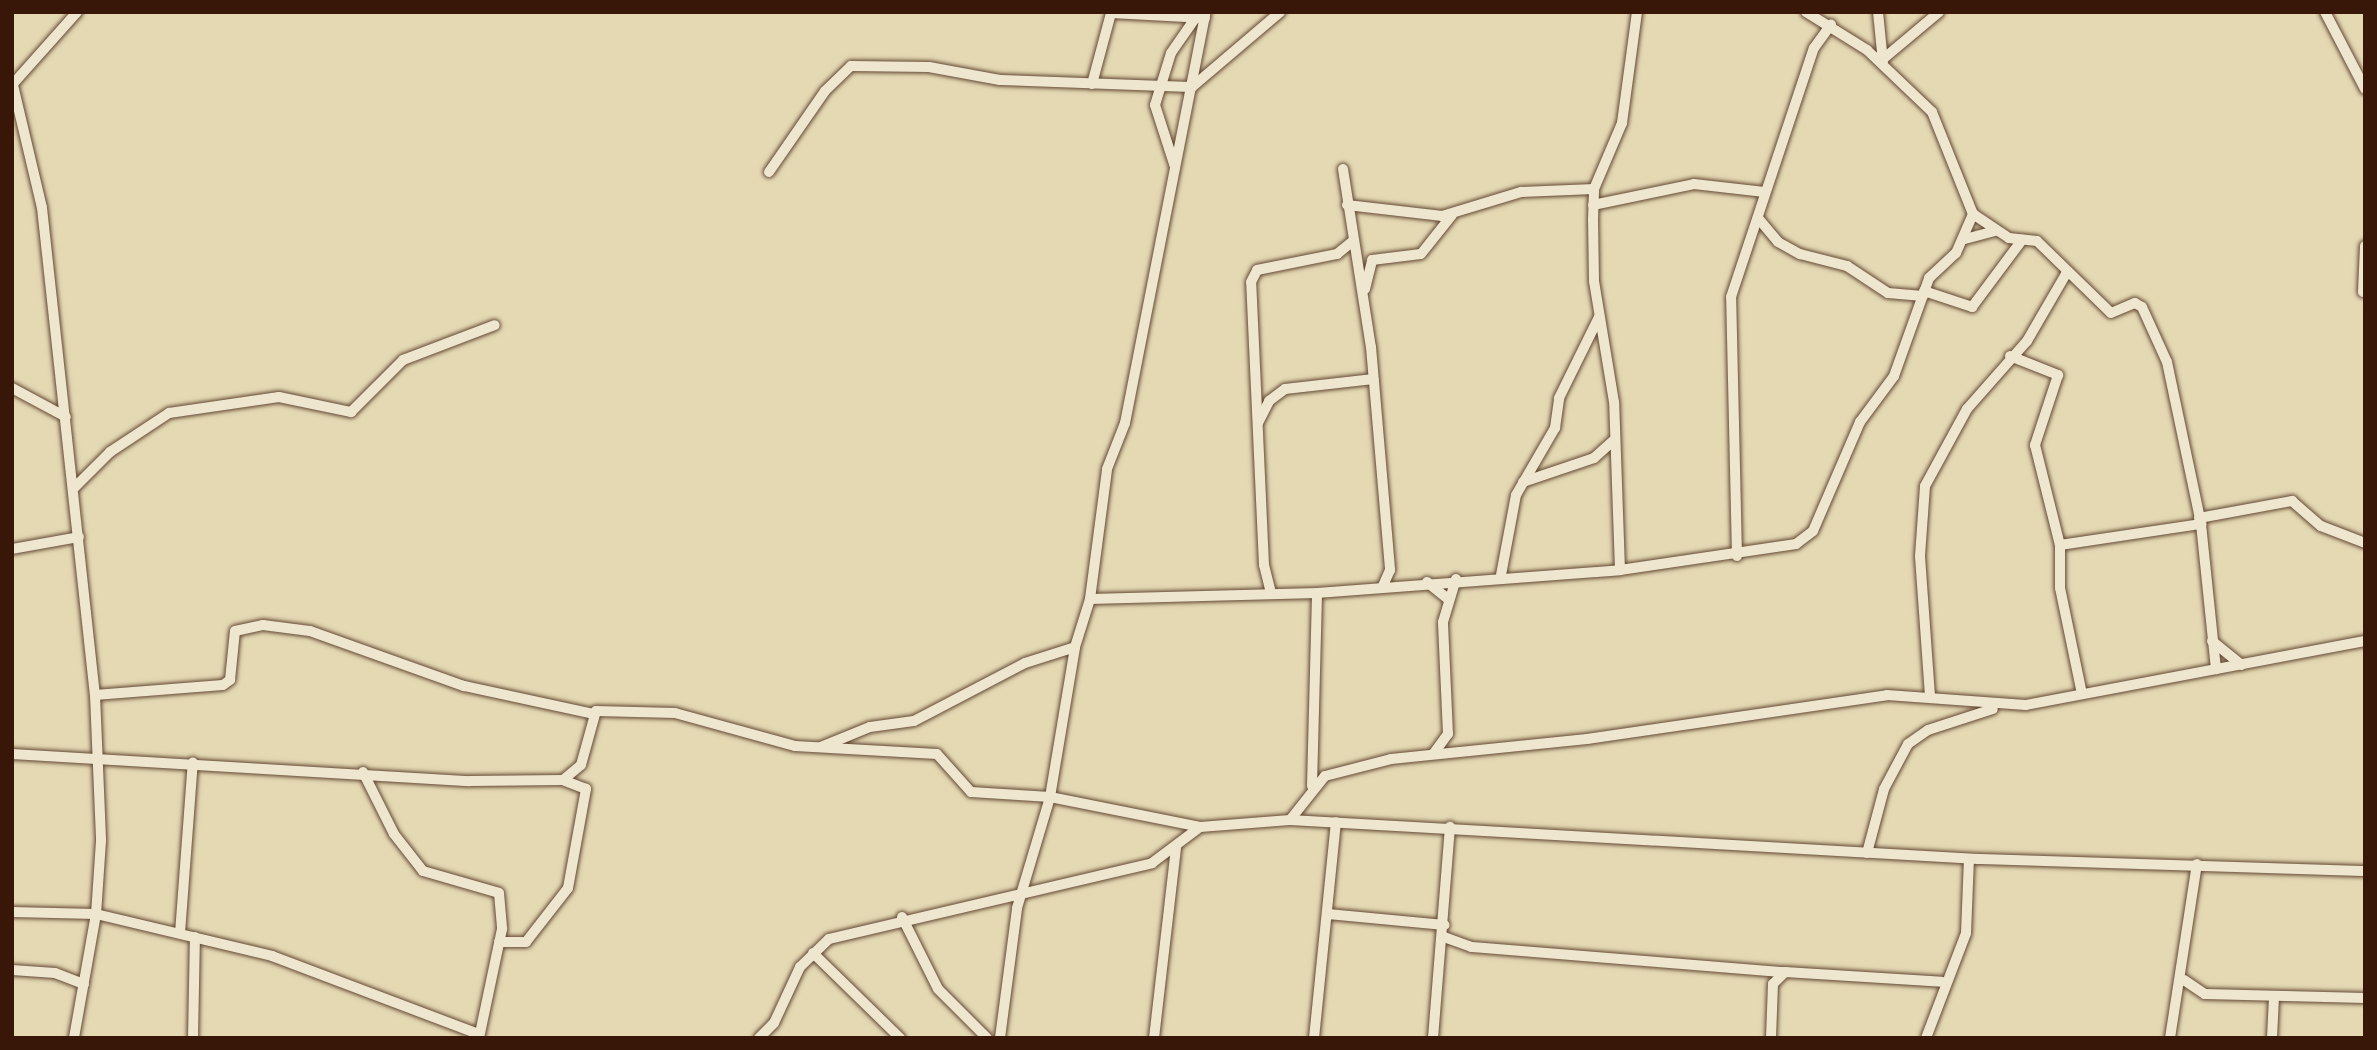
<!DOCTYPE html>
<style>
body{margin:0}
#map{position:relative;width:2377px;height:1050px;overflow:hidden;background:#e5d9b4;font-family:"IM FELL English",serif}
div>[style]{position:absolute}
[style*='--x']{left:calc(var(--x)*1px);top:calc(var(--y)*1px);width:calc(var(--w)*1px);rotate:calc(var(--a)*1deg)}
.roads{filter:drop-shadow(0 0 2px #634834) drop-shadow(0 0 2px #634834)}
.street>*{height:10px;margin:-5px;padding:0 5px;transform-origin:5px;border-radius:5px;background:#eee6ce}
span{translate:-50% -50%;white-space:nowrap;text-align:center;line-height:1.15;-webkit-text-stroke:7px #eee6ce;paint-order:stroke}
.frame{position:absolute;inset:0;border:14px solid #381709;pointer-events:none}
</style>
<div id="map">
<div class="roads">
<div class="street">
<i style="--x:1806;--y:12;--w:72;--a:31.9"></i>
<i style="--x:1867;--y:50;--w:90;--a:43.6"></i>
<i style="--x:1932;--y:112;--w:110;--a:68.1"></i>
<i style="--x:1973;--y:214;--w:43;--a:33.7"></i>
<i style="--x:2009;--y:238;--w:28;--a:6"></i>
<i style="--x:2037;--y:241;--w:103;--a:44.2"></i>
<i style="--x:2111;--y:313;--w:26;--a:-23"></i>
<i style="--x:2135;--y:303;--w:8;--a:30"></i>
<i style="--x:2142;--y:307;--w:60;--a:65.6"></i>
<i style="--x:2167;--y:362;--w:166;--a:78.1"></i>
<i style="--x:2201;--y:524;--w:146;--a:84.1"></i>
<i style="--x:1878;--y:12;--w:50;--a:84.3"></i>
<i style="--x:2325;--y:12;--w:87;--a:62.5"></i>
<i style="--x:1883;--y:59;--w:73;--a:-40"></i>
<i style="--x:12;--y:81;--w:130;--a:76.7"></i>
<i style="--x:42;--y:208;--w:490;--a:83.8"></i>
<i style="--x:95;--y:695;--w:146;--a:87.6"></i>
<i style="--x:101;--y:841;--w:73;--a:93.9"></i>
<i style="--x:96;--y:914;--w:126;--a:100.1"></i>
<i style="--x:1092;--y:84;--w:73;--a:-75"></i>
<i style="--x:1111;--y:13;--w:94;--a:3"></i>
<i style="--x:12;--y:85;--w:98;--a:-48.3"></i>
<i style="--x:1175;--y:167;--w:65;--a:-107.9"></i>
<i style="--x:1155;--y:105;--w:54;--a:-72.9"></i>
<i style="--x:1171;--y:53;--w:44;--a:-55.2"></i>
<i style="--x:1343;--y:169;--w:180;--a:81.1"></i>
<i style="--x:1371;--y:347;--w:224;--a:85.1"></i>
<i style="--x:1390;--y:570;--w:17;--a:114"></i>
<i style="--x:769;--y:172;--w:98;--a:-55.3"></i>
<i style="--x:825;--y:91;--w:36;--a:-44"></i>
<i style="--x:851;--y:66;--w:78;--a:0.7"></i>
<i style="--x:929;--y:67;--w:72;--a:10.4"></i>
<i style="--x:1000;--y:80;--w:192;--a:2.1"></i>
<i style="--x:1192;--y:87;--w:116;--a:-40.4"></i>
<i style="--x:1347;--y:205;--w:96;--a:6.6"></i>
<i style="--x:1442;--y:216;--w:83;--a:-16.9"></i>
<i style="--x:1521;--y:192;--w:73;--a:-2.4"></i>
<i style="--x:1593;--y:205;--w:103;--a:-11.7"></i>
<i style="--x:1694;--y:184;--w:71;--a:6.4"></i>
<i style="--x:1758;--y:218;--w:31;--a:50"></i>
<i style="--x:1778;--y:242;--w:25;--a:29"></i>
<i style="--x:1800;--y:254;--w:49;--a:14.3"></i>
<i style="--x:1847;--y:266;--w:49;--a:33.4"></i>
<i style="--x:1888;--y:293;--w:35;--a:5"></i>
<i style="--x:1965;--y:239;--w:31;--a:-15"></i>
<i style="--x:1365;--y:289;--w:30;--a:-76"></i>
<i style="--x:1372;--y:260;--w:49;--a:-7"></i>
<i style="--x:1421;--y:254;--w:50;--a:-51.5"></i>
<i style="--x:1924;--y:291;--w:51;--a:18.4"></i>
<i style="--x:1972;--y:307;--w:84;--a:-53.3"></i>
<i style="--x:2363;--y:292;--w:46;--a:-87.5"></i>
<i style="--x:2010;--y:356;--w:52;--a:21.6"></i>
<i style="--x:2058;--y:375;--w:74;--a:108.2"></i>
<i style="--x:2035;--y:445;--w:103;--a:76"></i>
<i style="--x:12;--y:388;--w:61;--a:28.2"></i>
<i style="--x:1258;--y:423;--w:25;--a:-63"></i>
<i style="--x:1269;--y:401;--w:20;--a:-37"></i>
<i style="--x:1285;--y:389;--w:89;--a:-6.5"></i>
<i style="--x:1523;--y:482;--w:75;--a:-18.7"></i>
<i style="--x:1594;--y:458;--w:27;--a:-42"></i>
<i style="--x:74;--y:488;--w:51;--a:-45"></i>
<i style="--x:110;--y:452;--w:71;--a:-33.5"></i>
<i style="--x:169;--y:413;--w:111;--a:-8.3"></i>
<i style="--x:279;--y:397;--w:74;--a:11.8"></i>
<i style="--x:351;--y:412;--w:74;--a:-45"></i>
<i style="--x:403;--y:360;--w:98;--a:-20.8"></i>
<i style="--x:2199;--y:518;--w:95;--a:-10.4"></i>
<i style="--x:2292;--y:501;--w:38;--a:41"></i>
<i style="--x:2321;--y:526;--w:47;--a:21.1"></i>
<i style="--x:12;--y:549;--w:68;--a:-10.2"></i>
<i style="--x:1737;--y:556;--w:259;--a:-91.3"></i>
<i style="--x:1731;--y:297;--w:262;--a:-71.6"></i>
<i style="--x:1814;--y:48;--w:29;--a:-54"></i>
<i style="--x:1620;--y:570;--w:168;--a:-92"></i>
<i style="--x:1614;--y:402;--w:123;--a:-99.4"></i>
<i style="--x:1594;--y:281;--w:61;--a:-90.9"></i>
<i style="--x:1593;--y:220;--w:31;--a:-88"></i>
<i style="--x:1594;--y:189;--w:72;--a:-67"></i>
<i style="--x:1622;--y:123;--w:112;--a:-82.3"></i>
<i style="--x:1501;--y:575;--w:81;--a:-79.4"></i>
<i style="--x:1516;--y:495;--w:78;--a:-59.8"></i>
<i style="--x:1555;--y:428;--w:30;--a:-82"></i>
<i style="--x:1559;--y:398;--w:90;--a:-63.7"></i>
<i style="--x:1427;--y:582;--w:28;--a:39"></i>
<i style="--x:1271;--y:593;--w:29;--a:-104"></i>
<i style="--x:1264;--y:565;--w:283;--a:-92.6"></i>
<i style="--x:1251;--y:282;--w:13;--a:-63"></i>
<i style="--x:1257;--y:270;--w:82;--a:-11.3"></i>
<i style="--x:1337;--y:254;--w:22;--a:-39"></i>
<i style="--x:1090;--y:599;--w:227;--a:-1.5"></i>
<i style="--x:1317;--y:593;--w:304;--a:-4.3"></i>
<i style="--x:1620;--y:570;--w:178;--a:-8.4"></i>
<i style="--x:1796;--y:544;--w:21;--a:-37"></i>
<i style="--x:1813;--y:531;--w:119;--a:-66.7"></i>
<i style="--x:1860;--y:422;--w:57;--a:-53.5"></i>
<i style="--x:1894;--y:376;--w:104;--a:-70.3"></i>
<i style="--x:1929;--y:278;--w:37;--a:-43"></i>
<i style="--x:1956;--y:253;--w:43;--a:-66.4"></i>
<i style="--x:2212;--y:641;--w:38;--a:39"></i>
<i style="--x:2082;--y:694;--w:108;--a:-101.7"></i>
<i style="--x:2060;--y:588;--w:43;--a:-90"></i>
<i style="--x:2060;--y:545;--w:143;--a:-8.5"></i>
<i style="--x:95;--y:695;--w:128;--a:-4.5"></i>
<i style="--x:223;--y:685;--w:9;--a:-36"></i>
<i style="--x:230;--y:680;--w:49;--a:-84.2"></i>
<i style="--x:235;--y:631;--w:29;--a:-12"></i>
<i style="--x:263;--y:625;--w:47;--a:7.3"></i>
<i style="--x:310;--y:631;--w:164;--a:19.7"></i>
<i style="--x:464;--y:686;--w:132;--a:12.2"></i>
<i style="--x:1930;--y:696;--w:140;--a:-94.1"></i>
<i style="--x:1920;--y:556;--w:70;--a:-85.9"></i>
<i style="--x:1925;--y:486;--w:88;--a:-61.4"></i>
<i style="--x:1967;--y:409;--w:91;--a:-48.6"></i>
<i style="--x:2027;--y:341;--w:78;--a:-59.8"></i>
<i style="--x:821;--y:747;--w:53;--a:-22.2"></i>
<i style="--x:870;--y:727;--w:44;--a:-7.8"></i>
<i style="--x:914;--y:721;--w:125;--a:-27.6"></i>
<i style="--x:1025;--y:663;--w:52;--a:-17.7"></i>
<i style="--x:1434;--y:753;--w:24;--a:-54"></i>
<i style="--x:1448;--y:734;--w:112;--a:-92.6"></i>
<i style="--x:1443;--y:622;--w:45;--a:-73.2"></i>
<i style="--x:12;--y:754;--w:458;--a:3.4"></i>
<i style="--x:469;--y:781;--w:94;--a:-0.6"></i>
<i style="--x:563;--y:780;--w:23;--a:-40"></i>
<i style="--x:581;--y:765;--w:56;--a:-74.5"></i>
<i style="--x:596;--y:711;--w:79;--a:1.5"></i>
<i style="--x:675;--y:713;--w:124;--a:15.4"></i>
<i style="--x:795;--y:746;--w:142;--a:3.2"></i>
<i style="--x:937;--y:754;--w:51;--a:48.2"></i>
<i style="--x:971;--y:792;--w:79;--a:3.6"></i>
<i style="--x:1050;--y:797;--w:153;--a:11.3"></i>
<i style="--x:363;--y:772;--w:69;--a:63.4"></i>
<i style="--x:394;--y:834;--w:47;--a:51.9"></i>
<i style="--x:423;--y:871;--w:79;--a:16.1"></i>
<i style="--x:499;--y:893;--w:36;--a:85"></i>
<i style="--x:502;--y:929;--w:111;--a:101.9"></i>
<i style="--x:1312;--y:786;--w:193;--a:-88.5"></i>
<i style="--x:1290;--y:820;--w:56;--a:-51.5"></i>
<i style="--x:1325;--y:776;--w:68;--a:-14.4"></i>
<i style="--x:1391;--y:759;--w:197;--a:-5.8"></i>
<i style="--x:1587;--y:739;--w:303;--a:-8.3"></i>
<i style="--x:1887;--y:695;--w:139;--a:4.1"></i>
<i style="--x:2026;--y:705;--w:345;--a:-10.7"></i>
<i style="--x:1867;--y:853;--w:66;--a:-75.1"></i>
<i style="--x:1884;--y:789;--w:51;--a:-61.9"></i>
<i style="--x:1908;--y:744;--w:24;--a:-35"></i>
<i style="--x:1928;--y:730;--w:68;--a:-17.9"></i>
<i style="--x:12;--y:912;--w:84;--a:1.4"></i>
<i style="--x:96;--y:914;--w:181;--a:13.4"></i>
<i style="--x:272;--y:956;--w:220;--a:20.7"></i>
<i style="--x:1328;--y:914;--w:117;--a:5.4"></i>
<i style="--x:902;--y:917;--w:80;--a:63.4"></i>
<i style="--x:938;--y:989;--w:69;--a:45"></i>
<i style="--x:180;--y:933;--w:171;--a:-85.7"></i>
<i style="--x:1444;--y:937;--w:29;--a:20"></i>
<i style="--x:1471;--y:947;--w:315;--a:4.6"></i>
<i style="--x:499;--y:942;--w:27;--a:0"></i>
<i style="--x:526;--y:942;--w:68;--a:-52.1"></i>
<i style="--x:568;--y:888;--w:101;--a:-79.7"></i>
<i style="--x:586;--y:789;--w:25;--a:-159"></i>
<i style="--x:813;--y:953;--w:122;--a:44.3"></i>
<i style="--x:12;--y:970;--w:43;--a:4"></i>
<i style="--x:55;--y:973;--w:31;--a:21"></i>
<i style="--x:2184;--y:980;--w:25;--a:34"></i>
<i style="--x:2205;--y:994;--w:160;--a:1.4"></i>
<i style="--x:193;--y:1038;--w:101;--a:-88.9"></i>
<i style="--x:759;--y:1038;--w:21;--a:-45"></i>
<i style="--x:774;--y:1023;--w:62;--a:-65.1"></i>
<i style="--x:800;--y:967;--w:40;--a:-44"></i>
<i style="--x:829;--y:939;--w:332;--a:-13.2"></i>
<i style="--x:1152;--y:863;--w:60;--a:-36.9"></i>
<i style="--x:1200;--y:827;--w:90;--a:-4.4"></i>
<i style="--x:1290;--y:820;--w:689;--a:3.24"></i>
<i style="--x:1978;--y:859;--w:387;--a:1.8"></i>
<i style="--x:1000;--y:1038;--w:131;--a:-82.5"></i>
<i style="--x:1017;--y:908;--w:116;--a:-73.4"></i>
<i style="--x:1050;--y:797;--w:152;--a:-80.5"></i>
<i style="--x:1075;--y:647;--w:50;--a:-72.6"></i>
<i style="--x:1090;--y:599;--w:131;--a:-82.5"></i>
<i style="--x:1107;--y:469;--w:49;--a:-68.6"></i>
<i style="--x:1125;--y:423;--w:419;--a:-78.9"></i>
<i style="--x:1154;--y:1038;--w:192;--a:-83.4"></i>
<i style="--x:1314;--y:1038;--w:217;--a:-84.2"></i>
<i style="--x:1433;--y:1038;--w:212;--a:-85.4"></i>
<i style="--x:1771;--y:1038;--w:54;--a:-87.9"></i>
<i style="--x:1773;--y:984;--w:17;--a:-45"></i>
<i style="--x:1785;--y:972;--w:157;--a:3.6"></i>
<i style="--x:1926;--y:1038;--w:112;--a:-69.1"></i>
<i style="--x:1966;--y:933;--w:74;--a:-87.7"></i>
<i style="--x:2170;--y:1038;--w:176;--a:-81.2"></i>
<i style="--x:2272;--y:1038;--w:41;--a:-87.2"></i>
</div>
</div>
<div class="frame"></div>
</div>
